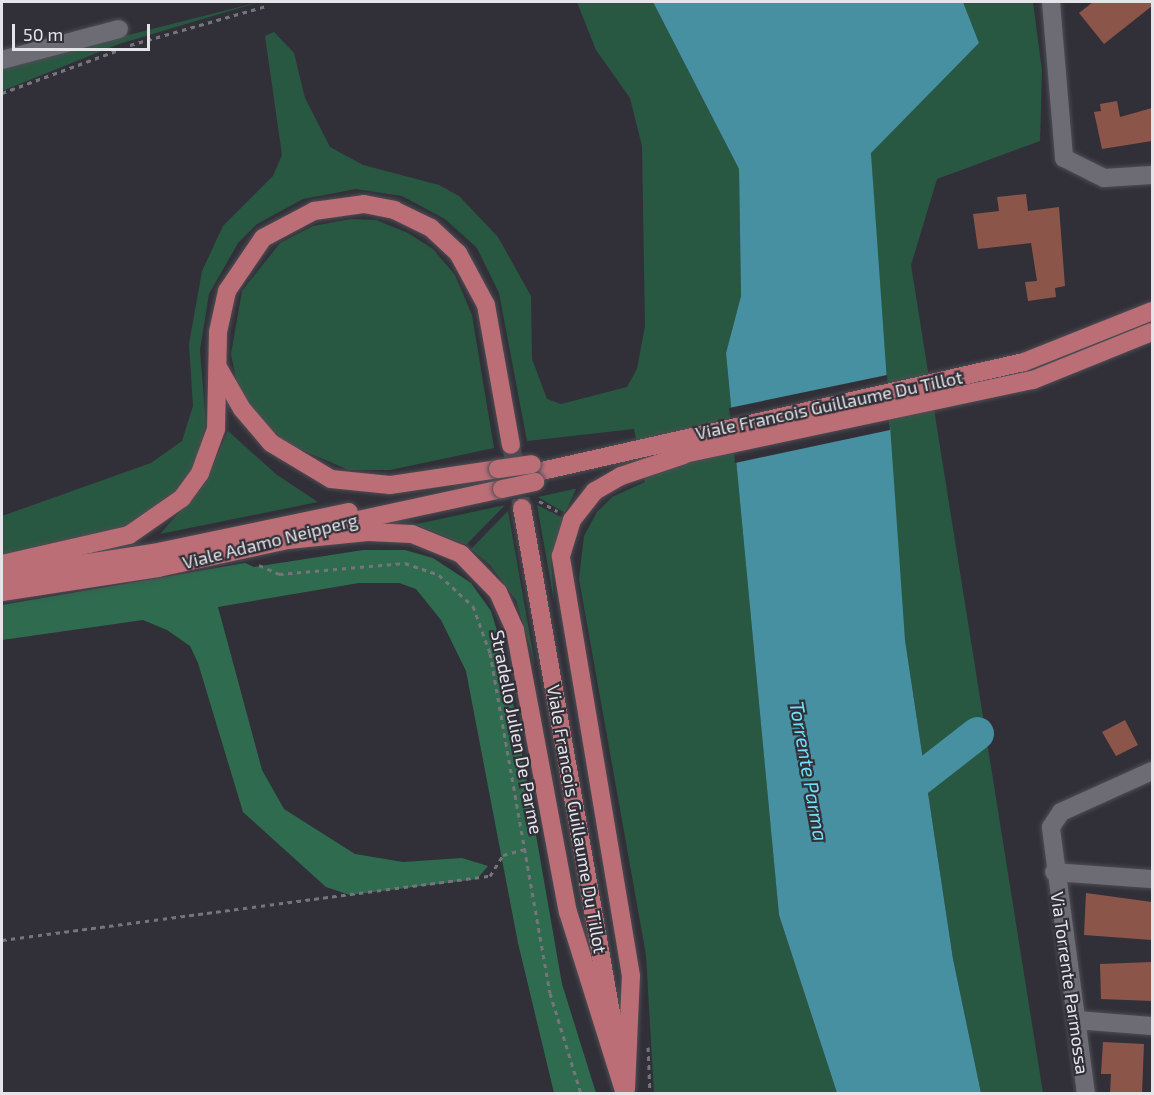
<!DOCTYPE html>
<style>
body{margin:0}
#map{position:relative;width:1154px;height:1095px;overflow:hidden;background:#313038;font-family:"Exo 2",sans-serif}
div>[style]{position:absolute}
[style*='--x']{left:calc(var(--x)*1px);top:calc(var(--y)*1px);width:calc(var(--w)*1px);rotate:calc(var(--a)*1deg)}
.green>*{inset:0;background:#295842}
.forest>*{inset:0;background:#2f6b4f}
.water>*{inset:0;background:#4690a1}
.pier>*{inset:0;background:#313038}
.river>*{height:33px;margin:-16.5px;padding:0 16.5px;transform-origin:16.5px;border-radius:16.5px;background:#4690a1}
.building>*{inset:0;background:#8c554a}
.major-tunnel>*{height:18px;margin-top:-9px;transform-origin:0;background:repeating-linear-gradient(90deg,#4c4b53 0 18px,transparent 0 27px)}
.path>*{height:3px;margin-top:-1.5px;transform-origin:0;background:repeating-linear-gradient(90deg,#75757b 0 4.5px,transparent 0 9px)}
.roads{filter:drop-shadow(0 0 2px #4e4d54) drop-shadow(0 0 2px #4e4d54)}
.minor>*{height:18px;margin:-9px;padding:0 9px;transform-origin:9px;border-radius:9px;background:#6d6c75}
.major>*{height:18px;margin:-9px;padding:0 9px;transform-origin:9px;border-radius:9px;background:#bc6e77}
.bridges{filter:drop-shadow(0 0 2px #4e4d54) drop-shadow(0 0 2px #4e4d54)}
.major-bridge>*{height:18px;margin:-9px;padding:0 9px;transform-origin:9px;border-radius:9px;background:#bc6e77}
span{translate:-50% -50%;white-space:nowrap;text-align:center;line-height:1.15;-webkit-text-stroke:4.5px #313038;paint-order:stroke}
.street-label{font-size:18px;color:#e4e4e9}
.water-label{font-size:20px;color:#72e0fa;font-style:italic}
.frame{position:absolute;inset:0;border:3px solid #e4e4e9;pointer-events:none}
.scale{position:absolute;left:12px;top:24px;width:138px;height:27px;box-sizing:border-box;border:3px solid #e4e4e9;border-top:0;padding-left:8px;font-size:18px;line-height:21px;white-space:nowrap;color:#e4e4e9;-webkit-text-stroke:4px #313038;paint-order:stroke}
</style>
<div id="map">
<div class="green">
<i style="clip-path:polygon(259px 2px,119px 44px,2px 91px,2px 67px)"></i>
<i style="clip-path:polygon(577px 2px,653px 2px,739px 169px,741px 296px,726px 353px,779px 915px,837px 1093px,654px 1093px,646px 955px,579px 579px,584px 536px,597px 512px,612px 497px,645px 482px,634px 429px,527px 441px,499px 293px,477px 248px,445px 219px,402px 196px,356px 189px,303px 199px,257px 224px,238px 243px,209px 294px,200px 350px,206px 425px,194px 468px,172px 496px,128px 526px,2px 558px,2px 516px,151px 463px,182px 441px,193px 406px,189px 344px,202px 271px,223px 226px,273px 176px,282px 155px,265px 36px,274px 32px,294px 53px,305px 98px,330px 147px,363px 165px,439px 185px,459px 196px,498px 237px,531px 296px,532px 359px,547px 399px,561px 404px,627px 387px,637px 369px,645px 326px,642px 146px,630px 98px,596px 50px)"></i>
<i style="clip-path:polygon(963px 2px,1033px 2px,1042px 71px,1040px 141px,937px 179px,911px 265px,1043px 1093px,981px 1093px,953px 959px,905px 640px,892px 509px,871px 152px,979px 43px)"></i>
<i style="clip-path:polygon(351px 219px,376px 220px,408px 233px,433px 249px,455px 275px,472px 315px,494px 448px,390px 470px,349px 470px,302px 450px,298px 455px,252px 410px,237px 383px,231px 354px,242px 291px,280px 243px,313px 226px)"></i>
<i style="clip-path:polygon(228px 431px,277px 475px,318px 502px,160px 534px,205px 483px)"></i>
<i style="clip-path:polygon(576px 489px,565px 513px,538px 497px,574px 489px)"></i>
<i style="clip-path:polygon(505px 505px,466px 545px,416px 525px,417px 524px)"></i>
<i style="clip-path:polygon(537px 505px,563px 518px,551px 560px,554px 601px)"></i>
<i style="clip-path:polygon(508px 511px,535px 665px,516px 600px,490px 565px,471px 549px)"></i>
</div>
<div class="forest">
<i style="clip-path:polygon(363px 550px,405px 550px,433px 558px,471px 583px,491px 611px,505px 657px,562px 984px,596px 1093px,554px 1093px,518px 943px,466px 671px,441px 620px,416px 589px,399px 583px,359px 583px,218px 607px,262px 770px,284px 809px,355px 854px,403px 862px,462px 858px,488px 866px,477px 879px,350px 895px,326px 887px,243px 812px,198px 663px,190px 646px,167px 630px,143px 620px,2px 640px,2px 605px,245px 563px,254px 567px)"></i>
</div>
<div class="water">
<i style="clip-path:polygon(653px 2px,963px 2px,979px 43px,871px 153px,905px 640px,953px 959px,981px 1093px,837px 1093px,779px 915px,726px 353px,741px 296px,739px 169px)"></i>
</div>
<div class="pier">
<i style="clip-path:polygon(887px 375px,890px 430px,735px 463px,729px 408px)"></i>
</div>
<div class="river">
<i style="--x:891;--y:800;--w:109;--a:-37.9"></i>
</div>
<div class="building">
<i style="clip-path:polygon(1093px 2px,1152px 2px,1152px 6px,1104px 44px,1079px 13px)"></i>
<i style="clip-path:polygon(1117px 101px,1120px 117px,1152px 108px,1152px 141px,1102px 149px,1094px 112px,1101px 111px,1100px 104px)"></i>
<i style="clip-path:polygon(1026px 194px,1028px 211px,1059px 207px,1065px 286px,1055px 288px,1056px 297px,1028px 301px,1025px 282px,1037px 281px,1031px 243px,978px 249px,973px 214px,999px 211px,997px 197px)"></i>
<i style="clip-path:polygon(1125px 720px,1138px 745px,1116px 756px,1102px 732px)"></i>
<i style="clip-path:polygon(1086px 893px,1152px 902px,1152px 940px,1084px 935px)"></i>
<i style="clip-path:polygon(1152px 962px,1152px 1001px,1101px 999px,1100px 964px)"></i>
<i style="clip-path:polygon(1103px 1042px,1144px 1044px,1142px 1094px,1110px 1094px,1111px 1074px,1101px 1074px)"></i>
</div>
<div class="major-tunnel">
<i style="--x:511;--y:445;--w:64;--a:80.1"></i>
</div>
<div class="path">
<i style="--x:130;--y:45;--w:141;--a:-16"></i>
<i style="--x:2;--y:93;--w:124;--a:-20.3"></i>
<i style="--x:539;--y:501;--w:21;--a:29"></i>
<i style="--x:259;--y:565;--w:22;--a:24"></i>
<i style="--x:279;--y:574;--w:126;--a:-5"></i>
<i style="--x:405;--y:563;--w:36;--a:19"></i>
<i style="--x:439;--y:575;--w:46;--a:42.4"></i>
<i style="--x:473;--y:606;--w:50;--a:70.1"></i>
<i style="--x:490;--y:653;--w:345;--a:80"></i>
<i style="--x:550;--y:993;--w:106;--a:72.9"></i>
<i style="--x:2;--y:940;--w:492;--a:-7.5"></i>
<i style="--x:490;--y:876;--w:25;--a:-58"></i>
<i style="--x:503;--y:855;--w:24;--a:-15"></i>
<i style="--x:648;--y:1047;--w:47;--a:87.6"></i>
</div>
<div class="roads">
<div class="minor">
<i style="--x:1051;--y:2;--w:157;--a:85.2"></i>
<i style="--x:1064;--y:158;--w:45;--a:26.6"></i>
<i style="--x:1104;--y:178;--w:48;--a:-3.6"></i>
<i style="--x:2;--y:60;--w:121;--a:-14.8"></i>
<i style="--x:1054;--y:872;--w:98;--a:4.1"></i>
<i style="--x:1076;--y:1020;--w:76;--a:4.5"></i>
<i style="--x:1086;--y:1094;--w:269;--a:-97.5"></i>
<i style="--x:1051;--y:827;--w:18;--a:-56"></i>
<i style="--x:1061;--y:812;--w:100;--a:-24.3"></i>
</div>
<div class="major">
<i style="--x:219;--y:369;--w:46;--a:60.1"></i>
<i style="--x:242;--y:409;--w:45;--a:49.5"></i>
<i style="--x:271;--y:443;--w:70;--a:31"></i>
<i style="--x:331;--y:479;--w:59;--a:5.8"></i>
<i style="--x:390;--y:485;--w:109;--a:-8.4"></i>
<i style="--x:674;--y:456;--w:367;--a:-12"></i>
<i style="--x:1033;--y:380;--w:128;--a:-22"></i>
<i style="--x:533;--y:473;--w:503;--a:-12.74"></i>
<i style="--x:1024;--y:362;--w:138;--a:-21.7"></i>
<i style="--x:522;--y:508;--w:541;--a:80"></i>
<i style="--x:335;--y:525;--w:171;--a:-12.2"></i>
<i style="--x:288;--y:540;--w:80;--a:-5.7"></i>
<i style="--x:368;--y:532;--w:44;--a:2.6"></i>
<i style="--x:412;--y:534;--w:53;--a:22.2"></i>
<i style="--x:461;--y:554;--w:53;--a:45.8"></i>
<i style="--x:498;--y:592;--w:42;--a:65.9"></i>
<i style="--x:515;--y:630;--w:287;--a:79.4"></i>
<i style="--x:568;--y:912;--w:191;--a:72.6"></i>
<i style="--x:2;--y:564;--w:130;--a:-12.9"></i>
<i style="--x:129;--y:535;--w:65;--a:-34.9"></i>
<i style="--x:182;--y:498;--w:31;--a:-54"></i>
<i style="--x:200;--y:473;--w:47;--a:-70"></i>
<i style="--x:216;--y:429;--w:97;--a:-88.8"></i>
<i style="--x:218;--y:332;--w:42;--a:-77.6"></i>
<i style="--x:227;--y:291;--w:64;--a:-55.8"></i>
<i style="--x:263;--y:238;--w:58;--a:-27.9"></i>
<i style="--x:314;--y:211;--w:50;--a:-8"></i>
<i style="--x:364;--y:204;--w:31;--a:11"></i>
<i style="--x:394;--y:210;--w:41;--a:25.9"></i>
<i style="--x:431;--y:228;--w:37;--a:43"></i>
<i style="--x:458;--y:253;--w:59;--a:61.7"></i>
<i style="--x:486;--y:305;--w:142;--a:79.9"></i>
<i style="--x:2;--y:576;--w:153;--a:-8.7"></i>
<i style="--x:153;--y:553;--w:200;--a:-11.8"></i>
<i style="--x:2;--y:592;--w:158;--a:-8.7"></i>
<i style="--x:158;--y:568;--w:146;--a:-12.2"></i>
<i style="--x:626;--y:1089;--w:113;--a:-87.5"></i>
<i style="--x:631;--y:976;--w:426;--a:-99.5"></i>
<i style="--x:561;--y:556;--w:38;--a:-73"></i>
<i style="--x:572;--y:520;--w:37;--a:-52"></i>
<i style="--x:595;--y:491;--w:30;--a:-30"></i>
<i style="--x:621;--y:476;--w:66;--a:-18.4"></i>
</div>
</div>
<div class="bridges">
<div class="major-bridge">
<i style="--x:498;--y:469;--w:34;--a:-8"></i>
<i style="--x:502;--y:489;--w:34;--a:-12"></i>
</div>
</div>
<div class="street-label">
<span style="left:829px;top:405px;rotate:-12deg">Viale Francois Guillaume Du Tillot</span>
<span style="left:270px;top:541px;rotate:-14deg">Viale Adamo Neipperg</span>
<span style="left:517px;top:732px;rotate:79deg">Stradello Julien De Parme</span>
<span style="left:577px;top:819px;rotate:80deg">Viale Francois Guillaume Du Tillot</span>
<span style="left:1070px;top:983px;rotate:82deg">Via Torrente Parmossa</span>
</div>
<div class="water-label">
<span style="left:809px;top:771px;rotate:80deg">Torrente Parma</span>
</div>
<div class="frame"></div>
<div class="scale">50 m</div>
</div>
